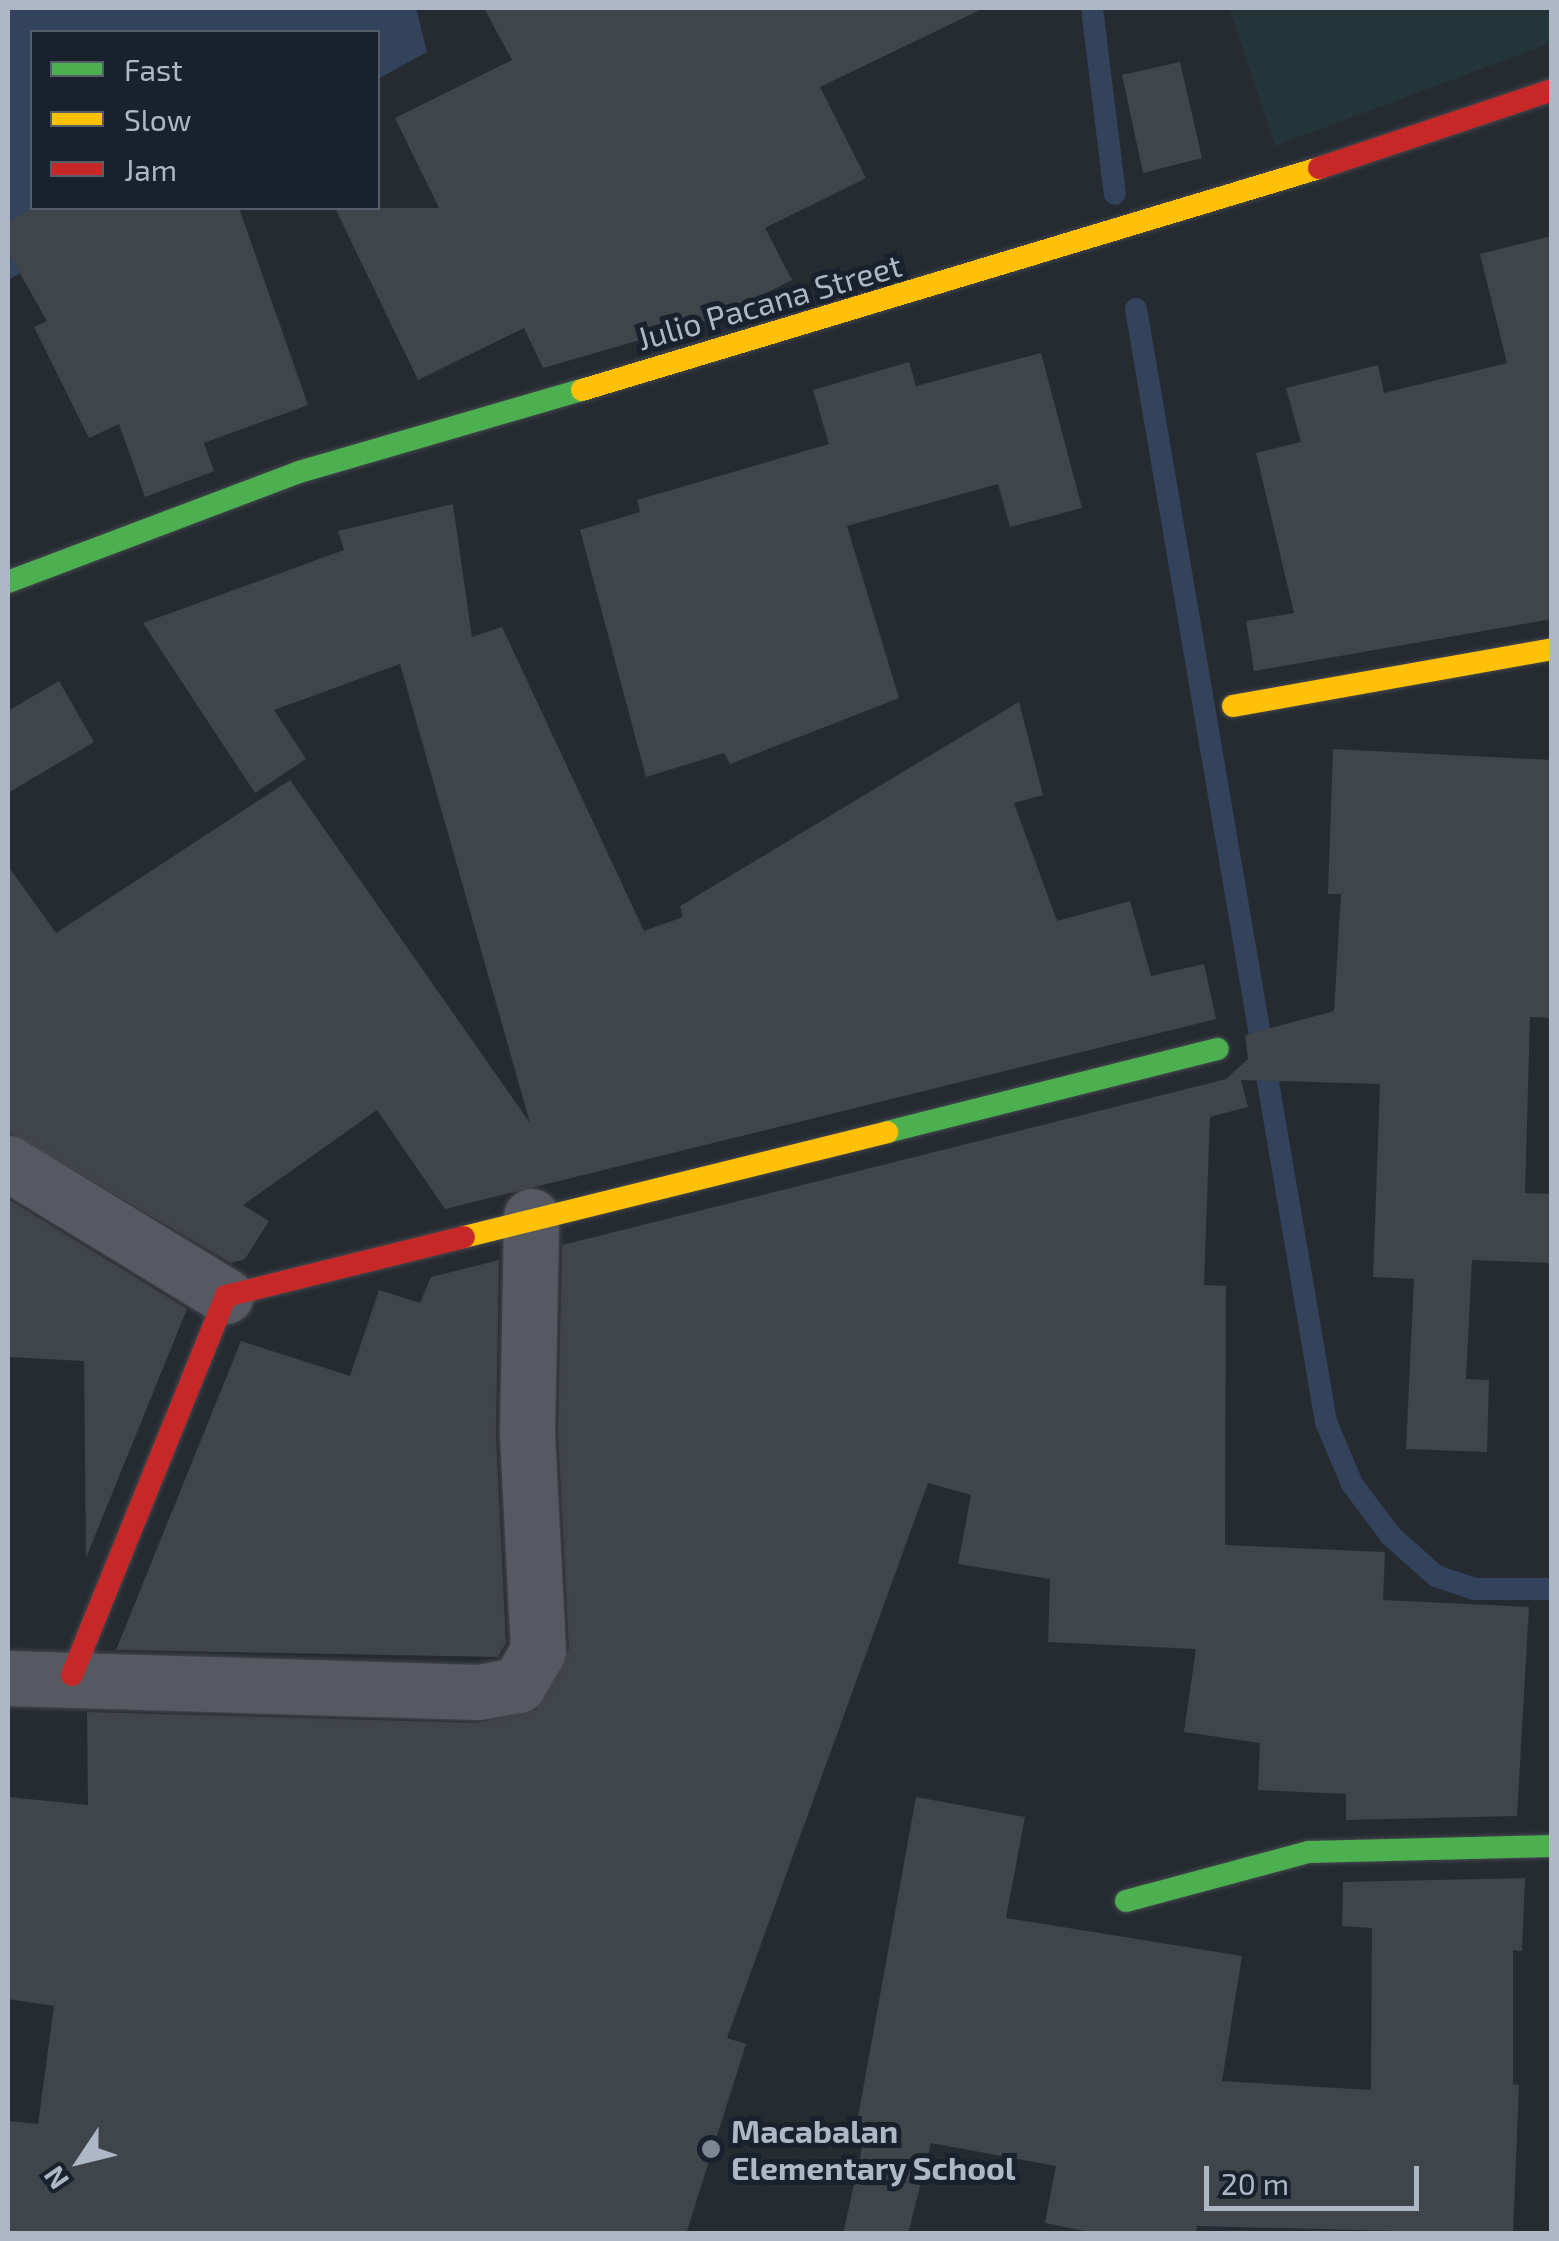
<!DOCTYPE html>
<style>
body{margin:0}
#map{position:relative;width:1559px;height:2241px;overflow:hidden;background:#262b32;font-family:"Exo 2",sans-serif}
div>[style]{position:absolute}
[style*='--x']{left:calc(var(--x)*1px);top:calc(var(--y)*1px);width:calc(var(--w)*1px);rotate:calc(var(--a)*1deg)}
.green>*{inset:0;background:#233538}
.water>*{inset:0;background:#33435b}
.stream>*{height:22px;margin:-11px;padding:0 11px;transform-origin:11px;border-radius:11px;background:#33435b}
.building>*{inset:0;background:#40444b}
.roads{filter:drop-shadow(0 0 2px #44474d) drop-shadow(0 0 2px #44474d)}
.street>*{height:55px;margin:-27.5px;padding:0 27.5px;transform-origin:27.5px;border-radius:27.5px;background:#565961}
.fast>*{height:22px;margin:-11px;padding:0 11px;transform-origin:11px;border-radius:11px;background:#4caf50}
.slow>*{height:22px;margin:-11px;padding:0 11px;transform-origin:11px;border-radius:11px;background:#ffc107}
.jam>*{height:22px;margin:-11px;padding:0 11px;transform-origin:11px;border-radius:11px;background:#c62828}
.dots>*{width:28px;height:28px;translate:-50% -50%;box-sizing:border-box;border:5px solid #19212d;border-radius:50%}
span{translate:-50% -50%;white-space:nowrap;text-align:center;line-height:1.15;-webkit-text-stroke:10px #19212d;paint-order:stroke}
.street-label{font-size:32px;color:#aeb7c5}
.poi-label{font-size:32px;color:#aeb7c5;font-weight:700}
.left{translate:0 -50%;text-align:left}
.frame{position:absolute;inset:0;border:10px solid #aeb7c5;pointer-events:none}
.legend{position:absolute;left:30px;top:30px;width:350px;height:180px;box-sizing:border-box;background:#19212d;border:2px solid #555d6a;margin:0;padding:12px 18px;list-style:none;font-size:30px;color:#aeb7c5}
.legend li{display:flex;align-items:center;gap:20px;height:50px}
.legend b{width:50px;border:2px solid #555d6a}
.north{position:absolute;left:30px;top:2111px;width:100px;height:100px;-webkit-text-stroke:8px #19212d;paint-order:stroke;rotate:235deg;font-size:28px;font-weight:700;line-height:40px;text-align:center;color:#aeb7c5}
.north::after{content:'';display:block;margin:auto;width:35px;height:45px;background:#aeb7c5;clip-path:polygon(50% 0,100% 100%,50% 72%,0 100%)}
.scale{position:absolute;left:1204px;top:2166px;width:215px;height:45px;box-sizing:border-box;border:5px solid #aeb7c5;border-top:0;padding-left:12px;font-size:30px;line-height:35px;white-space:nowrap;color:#aeb7c5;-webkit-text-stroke:8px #19212d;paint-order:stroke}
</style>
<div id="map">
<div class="green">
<i style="clip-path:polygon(1229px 8px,1551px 8px,1551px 43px,1275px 146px)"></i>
</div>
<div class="water">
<i style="clip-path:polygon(8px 8px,416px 8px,427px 52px,378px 79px,378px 32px,32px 32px,32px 208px,141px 208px,8px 280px)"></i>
</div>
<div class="stream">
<i style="--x:1092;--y:8;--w:187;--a:83"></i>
<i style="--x:1136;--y:309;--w:1129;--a:80.31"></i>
<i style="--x:1326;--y:1422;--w:67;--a:67.2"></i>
<i style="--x:1352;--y:1484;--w:65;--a:53.1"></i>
<i style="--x:1391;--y:1536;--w:60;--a:41.6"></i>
<i style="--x:1436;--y:1576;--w:41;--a:18.4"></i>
<i style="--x:1475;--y:1589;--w:77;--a:0"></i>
</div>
<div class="building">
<i style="clip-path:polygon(484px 8px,984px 8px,820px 87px,866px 178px,765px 228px,792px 280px,716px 318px,543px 368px,524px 328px,418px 380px,335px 208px,439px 208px,395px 118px,512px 60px)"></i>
<i style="clip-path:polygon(1180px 62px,1202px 158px,1143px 173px,1122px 75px)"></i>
<i style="clip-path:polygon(34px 208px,239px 208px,308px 405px,204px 443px,214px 471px,145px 497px,119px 424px,89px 438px,34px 327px,47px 321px,8px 252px,8px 222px)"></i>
<i style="clip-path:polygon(1552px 236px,1552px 619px,1254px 671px,1246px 621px,1294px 613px,1256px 453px,1301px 442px,1286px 388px,1378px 365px,1384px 393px,1507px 363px,1480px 254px)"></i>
<i style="clip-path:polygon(1041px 353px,1082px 508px,1010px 527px,998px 484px,847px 526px,899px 698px,730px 764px,724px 753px,646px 777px,580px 530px,640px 512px,637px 500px,829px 444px,813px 390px,909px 362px,916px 386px)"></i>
<i style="clip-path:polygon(453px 504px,472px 637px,502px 627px,644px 931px,683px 917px,680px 906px,1019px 702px,1043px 795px,1014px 803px,1057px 921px,1130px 901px,1151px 976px,1204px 964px,1216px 1019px,445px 1209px,377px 1110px,243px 1205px,269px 1221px,245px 1259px,231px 1263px,8px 1132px,8px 866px,56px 933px,290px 780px,530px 1123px,400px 664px,274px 710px,306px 759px,255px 793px,143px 623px,344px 550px,338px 531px)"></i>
<i style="clip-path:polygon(59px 681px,94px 742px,8px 793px,8px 711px)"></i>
<i style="clip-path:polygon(1333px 749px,1552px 760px,1552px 1018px,1530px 1017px,1525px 1193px,1552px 1194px,1552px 1263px,1472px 1260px,1466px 1379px,1489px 1380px,1487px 1452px,1406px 1449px,1414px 1279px,1373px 1277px,1380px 1084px,1241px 1080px,1248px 1107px,1210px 1117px,1204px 1285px,1226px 1286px,1225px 1545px,1385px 1552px,1383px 1600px,1529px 1607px,1517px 1816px,1346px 1820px,1346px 1794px,1258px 1790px,1260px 1743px,1184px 1732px,1196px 1649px,1048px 1642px,1050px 1579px,958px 1564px,971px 1495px,928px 1483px,727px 2038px,746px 2044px,686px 2234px,8px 2234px,8px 2121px,38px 2124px,54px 2006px,8px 1999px,8px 1797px,88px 1805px,87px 1712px,477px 1723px,536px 1710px,569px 1649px,558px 1432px,562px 1245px,1226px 1079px,1248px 1059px,1245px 1035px,1334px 1011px,1341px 894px,1328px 894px)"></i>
<i style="clip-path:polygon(8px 1199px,187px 1309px,86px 1558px,84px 1361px,8px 1357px)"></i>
<i style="clip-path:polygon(499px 1260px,496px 1434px,506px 1643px,498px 1657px,116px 1650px,241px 1341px,350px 1376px,379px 1290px,420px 1303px,431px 1277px)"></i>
<i style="clip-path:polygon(916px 1797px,1025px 1817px,1006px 1918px,1242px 1956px,1222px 2081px,1371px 2090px,1372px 1928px,1342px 1926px,1343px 1882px,1525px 1878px,1522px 1951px,1513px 1950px,1513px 2084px,1519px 2085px,1513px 2234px,1197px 2226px,1195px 2234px,1099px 2234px,1045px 2223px,1056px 2166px,931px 2143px,908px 2234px,843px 2234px,866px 2130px,856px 2128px)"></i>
</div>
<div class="roads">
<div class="street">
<i style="--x:8;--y:1163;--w:255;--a:31.4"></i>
<i style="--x:8;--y:1678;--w:470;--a:1.7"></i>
<i style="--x:478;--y:1692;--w:41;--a:-9.9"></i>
<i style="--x:518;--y:1685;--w:39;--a:-60"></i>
<i style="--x:538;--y:1651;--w:218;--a:-92.9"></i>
<i style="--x:527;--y:1433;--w:217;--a:-88.9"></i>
</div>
<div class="fast">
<i style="--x:8;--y:582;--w:311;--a:-20.7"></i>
<i style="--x:299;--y:472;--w:295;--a:-16.2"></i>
<i style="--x:887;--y:1132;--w:341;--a:-14.1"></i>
<i style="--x:1126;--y:1901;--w:189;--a:-15"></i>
<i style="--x:1309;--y:1852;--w:243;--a:-1.4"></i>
</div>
<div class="slow">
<i style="--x:582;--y:390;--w:770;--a:-16.76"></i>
<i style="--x:1233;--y:706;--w:324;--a:-10.1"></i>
<i style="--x:464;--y:1237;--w:436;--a:-13.9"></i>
</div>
<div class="jam">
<i style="--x:1319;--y:168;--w:246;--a:-18.5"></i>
<i style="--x:72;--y:1675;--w:409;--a:-67.9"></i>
<i style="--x:226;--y:1296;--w:245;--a:-13.9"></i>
</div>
</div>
<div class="dots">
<i style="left:711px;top:2149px;background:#7e8692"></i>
</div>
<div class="street-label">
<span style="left:769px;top:301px;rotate:-16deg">Julio Pacana Street</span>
</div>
<div class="poi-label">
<span class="left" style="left:731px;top:2149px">Macabalan<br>Elementary School</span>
</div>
<div class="frame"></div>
<ul class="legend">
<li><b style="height:12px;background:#4caf50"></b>Fast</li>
<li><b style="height:12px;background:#ffc107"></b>Slow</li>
<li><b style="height:12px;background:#c62828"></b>Jam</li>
</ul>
<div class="north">N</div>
<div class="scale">20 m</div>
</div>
